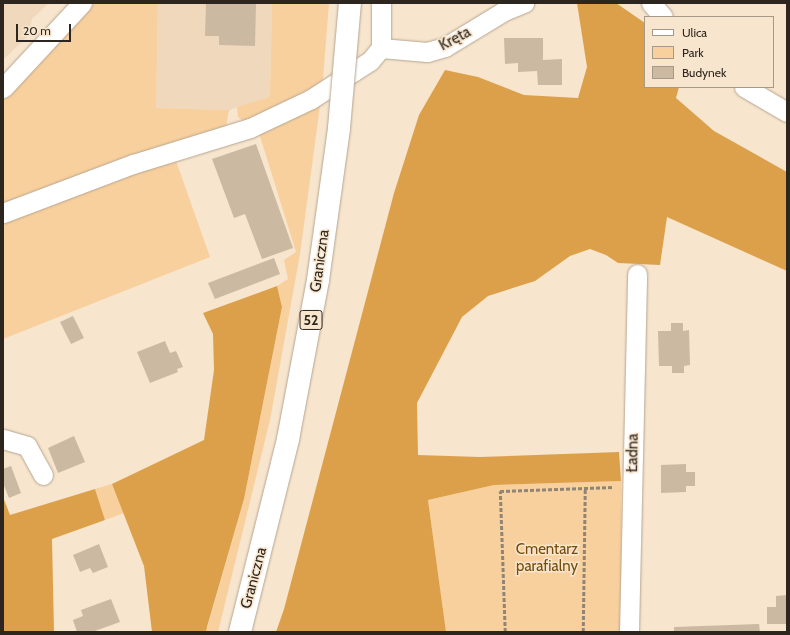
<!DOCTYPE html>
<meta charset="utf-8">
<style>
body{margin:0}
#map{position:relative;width:790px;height:635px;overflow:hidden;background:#f7e5ce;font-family:Cabin,sans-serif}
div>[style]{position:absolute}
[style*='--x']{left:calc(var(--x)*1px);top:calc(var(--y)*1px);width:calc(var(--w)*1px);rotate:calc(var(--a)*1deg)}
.built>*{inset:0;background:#f0d8bc}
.green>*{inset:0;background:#f8d09e}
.forest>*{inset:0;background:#dca04a}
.building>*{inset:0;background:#cbb9a2}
.path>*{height:2.5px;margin-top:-1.25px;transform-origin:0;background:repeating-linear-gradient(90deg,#908474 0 4px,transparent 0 6px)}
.roads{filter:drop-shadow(0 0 1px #b6a58f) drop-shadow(0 0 1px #b6a58f)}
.minor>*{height:19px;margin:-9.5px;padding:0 9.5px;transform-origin:9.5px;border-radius:9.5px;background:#fff}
.bridges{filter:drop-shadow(0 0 1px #b6a58f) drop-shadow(0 0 1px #b6a58f)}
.highway-bridge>*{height:22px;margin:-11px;padding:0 11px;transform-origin:11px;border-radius:11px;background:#fff}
span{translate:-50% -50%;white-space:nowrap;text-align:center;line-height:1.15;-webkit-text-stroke:3px #f7e5ce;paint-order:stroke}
.shield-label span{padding:1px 3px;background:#f7e5ce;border:1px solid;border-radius:3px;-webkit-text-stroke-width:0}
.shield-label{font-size:14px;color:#2d261e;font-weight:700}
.street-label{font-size:15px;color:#2d261e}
.park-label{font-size:15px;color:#744c08}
.frame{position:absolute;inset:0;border:4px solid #2d261e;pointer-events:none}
.legend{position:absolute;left:644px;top:16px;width:130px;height:72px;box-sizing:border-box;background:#f7e5ce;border:1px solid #a69988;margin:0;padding:5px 7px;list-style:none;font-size:12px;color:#2d261e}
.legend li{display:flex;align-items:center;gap:8px;height:20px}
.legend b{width:20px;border:1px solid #a69988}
.scale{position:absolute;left:16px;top:24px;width:55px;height:18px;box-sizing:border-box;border:2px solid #2d261e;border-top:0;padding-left:5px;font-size:12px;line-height:14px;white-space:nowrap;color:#2d261e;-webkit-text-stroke:3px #f7e5ce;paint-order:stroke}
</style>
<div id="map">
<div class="built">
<i style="clip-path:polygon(3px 3px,49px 3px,32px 19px,28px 36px,3px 60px)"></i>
<i style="clip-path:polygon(158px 3px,272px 3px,270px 97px,229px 110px,156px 108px)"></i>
</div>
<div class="green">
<i style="clip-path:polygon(95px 3px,158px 3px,156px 108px,229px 110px,226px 126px,3px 208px,3px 97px)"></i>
<i style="clip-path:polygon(272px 3px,329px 3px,322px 91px,300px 254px,270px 420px,218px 632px,206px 632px,244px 499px,282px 307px,277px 286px,288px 279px,284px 260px,296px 252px,259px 133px,238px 117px,237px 107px,270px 97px)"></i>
<i style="clip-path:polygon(176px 161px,210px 257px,3px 339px,3px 220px,63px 197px)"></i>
<i style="clip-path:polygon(621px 481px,622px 632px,446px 632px,428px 500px,494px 485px)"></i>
<i style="clip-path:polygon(112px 484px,124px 513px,105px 520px,95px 489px)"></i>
</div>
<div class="forest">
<i style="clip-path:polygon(577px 3px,616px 3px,645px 23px,645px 87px,679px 87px,676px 98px,714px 131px,787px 172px,787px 271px,667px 217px,660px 265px,618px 263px,606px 255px,590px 249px,570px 256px,535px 281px,488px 296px,462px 317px,417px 403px,418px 455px,480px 457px,619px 452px,621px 481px,494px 485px,428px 500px,446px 632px,276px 632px,284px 609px,394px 193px,419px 115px,445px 70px,478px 77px,524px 95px,578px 98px,587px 67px)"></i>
<i style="clip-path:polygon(277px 286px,282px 307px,244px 499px,207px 627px,206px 632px,152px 632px,144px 566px,112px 484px,204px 440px,214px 370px,213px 334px,203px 313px)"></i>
<i style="clip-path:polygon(95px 489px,105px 520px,52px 539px,54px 632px,3px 632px,3px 497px,10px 515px)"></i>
</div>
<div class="building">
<i style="clip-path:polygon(206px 3px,256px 3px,255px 46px,219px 45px,219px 36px,205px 36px)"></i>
<i style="clip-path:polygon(504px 38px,543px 38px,543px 60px,562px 59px,562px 85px,538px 85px,537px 71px,518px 72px,518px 63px,505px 64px)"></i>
<i style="clip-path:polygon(256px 144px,293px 248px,262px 259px,245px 214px,234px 218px,212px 159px)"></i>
<i style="clip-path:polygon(274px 258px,280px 274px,215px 299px,208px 283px)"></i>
<i style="clip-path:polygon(73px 316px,84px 338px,71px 344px,60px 322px)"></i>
<i style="clip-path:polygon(671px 323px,683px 323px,683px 331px,689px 330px,690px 365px,684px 366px,684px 373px,672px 373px,672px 366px,659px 366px,658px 331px,671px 331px)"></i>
<i style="clip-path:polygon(165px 341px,170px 353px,176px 351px,183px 367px,177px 369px,178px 372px,150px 383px,137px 352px)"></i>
<i style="clip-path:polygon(74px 436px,85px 462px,58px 473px,48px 448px)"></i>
<i style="clip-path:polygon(686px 464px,686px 472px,695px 472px,695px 486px,686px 486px,686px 492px,661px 493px,661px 465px)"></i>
<i style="clip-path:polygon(11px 466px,21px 493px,9px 498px,3px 483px,3px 469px)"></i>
<i style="clip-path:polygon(99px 544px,108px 567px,93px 573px,90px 568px,80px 572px,73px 555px)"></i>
<i style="clip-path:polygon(787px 595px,787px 624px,767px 624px,767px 607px,776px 607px,776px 596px)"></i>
<i style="clip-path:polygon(111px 599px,120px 622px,92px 632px,77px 632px,73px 620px,83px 616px,81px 610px)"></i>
<i style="clip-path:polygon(759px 624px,760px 632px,674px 632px,674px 627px)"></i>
</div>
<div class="path">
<i style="--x:505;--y:632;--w:141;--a:-92"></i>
<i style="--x:500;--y:491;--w:114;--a:-2"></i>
<i style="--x:583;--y:632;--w:144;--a:-89.2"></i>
</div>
<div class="roads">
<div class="minor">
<i style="--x:651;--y:3;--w:18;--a:49"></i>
<i style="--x:381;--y:48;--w:46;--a:5"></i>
<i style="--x:427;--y:52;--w:19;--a:-16"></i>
<i style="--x:445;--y:47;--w:69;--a:-31.4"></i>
<i style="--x:504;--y:11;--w:22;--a:-22"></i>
<i style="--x:744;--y:87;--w:50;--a:30.2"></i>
<i style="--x:3;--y:88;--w:116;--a:-47.1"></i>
<i style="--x:3;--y:213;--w:139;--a:-20.7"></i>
<i style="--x:133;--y:164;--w:122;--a:-17.1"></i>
<i style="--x:250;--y:128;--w:68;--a:-25.4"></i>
<i style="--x:311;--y:99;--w:70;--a:-32.8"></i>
<i style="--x:370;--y:61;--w:17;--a:-50"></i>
<i style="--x:381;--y:48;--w:45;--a:-90"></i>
<i style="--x:3;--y:439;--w:25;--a:16"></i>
<i style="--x:27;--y:446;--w:33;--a:61"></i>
<i style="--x:629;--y:632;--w:358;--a:-88.7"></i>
</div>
</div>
<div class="bridges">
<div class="highway-bridge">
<i style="--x:240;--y:632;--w:199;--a:-76"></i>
<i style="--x:288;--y:439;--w:162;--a:-79.3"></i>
<i style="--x:318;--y:280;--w:153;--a:-82.1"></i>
<i style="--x:339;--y:128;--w:125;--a:-85"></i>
</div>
</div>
<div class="shield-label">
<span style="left:311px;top:320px">52</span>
</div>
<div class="street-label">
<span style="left:455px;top:39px;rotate:-28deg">Kręta</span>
<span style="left:320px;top:261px;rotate:-82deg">Graniczna</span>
<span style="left:633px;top:453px;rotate:-89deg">Ładna</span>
<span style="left:254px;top:578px;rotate:-75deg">Graniczna</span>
</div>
<div class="park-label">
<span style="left:547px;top:558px">Cmentarz<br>parafialny</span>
</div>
<div class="frame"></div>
<ul class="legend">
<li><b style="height:5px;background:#fff"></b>Ulica</li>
<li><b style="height:11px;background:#f8d09e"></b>Park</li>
<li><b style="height:11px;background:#cbb9a2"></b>Budynek</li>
</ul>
<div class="scale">20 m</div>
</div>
